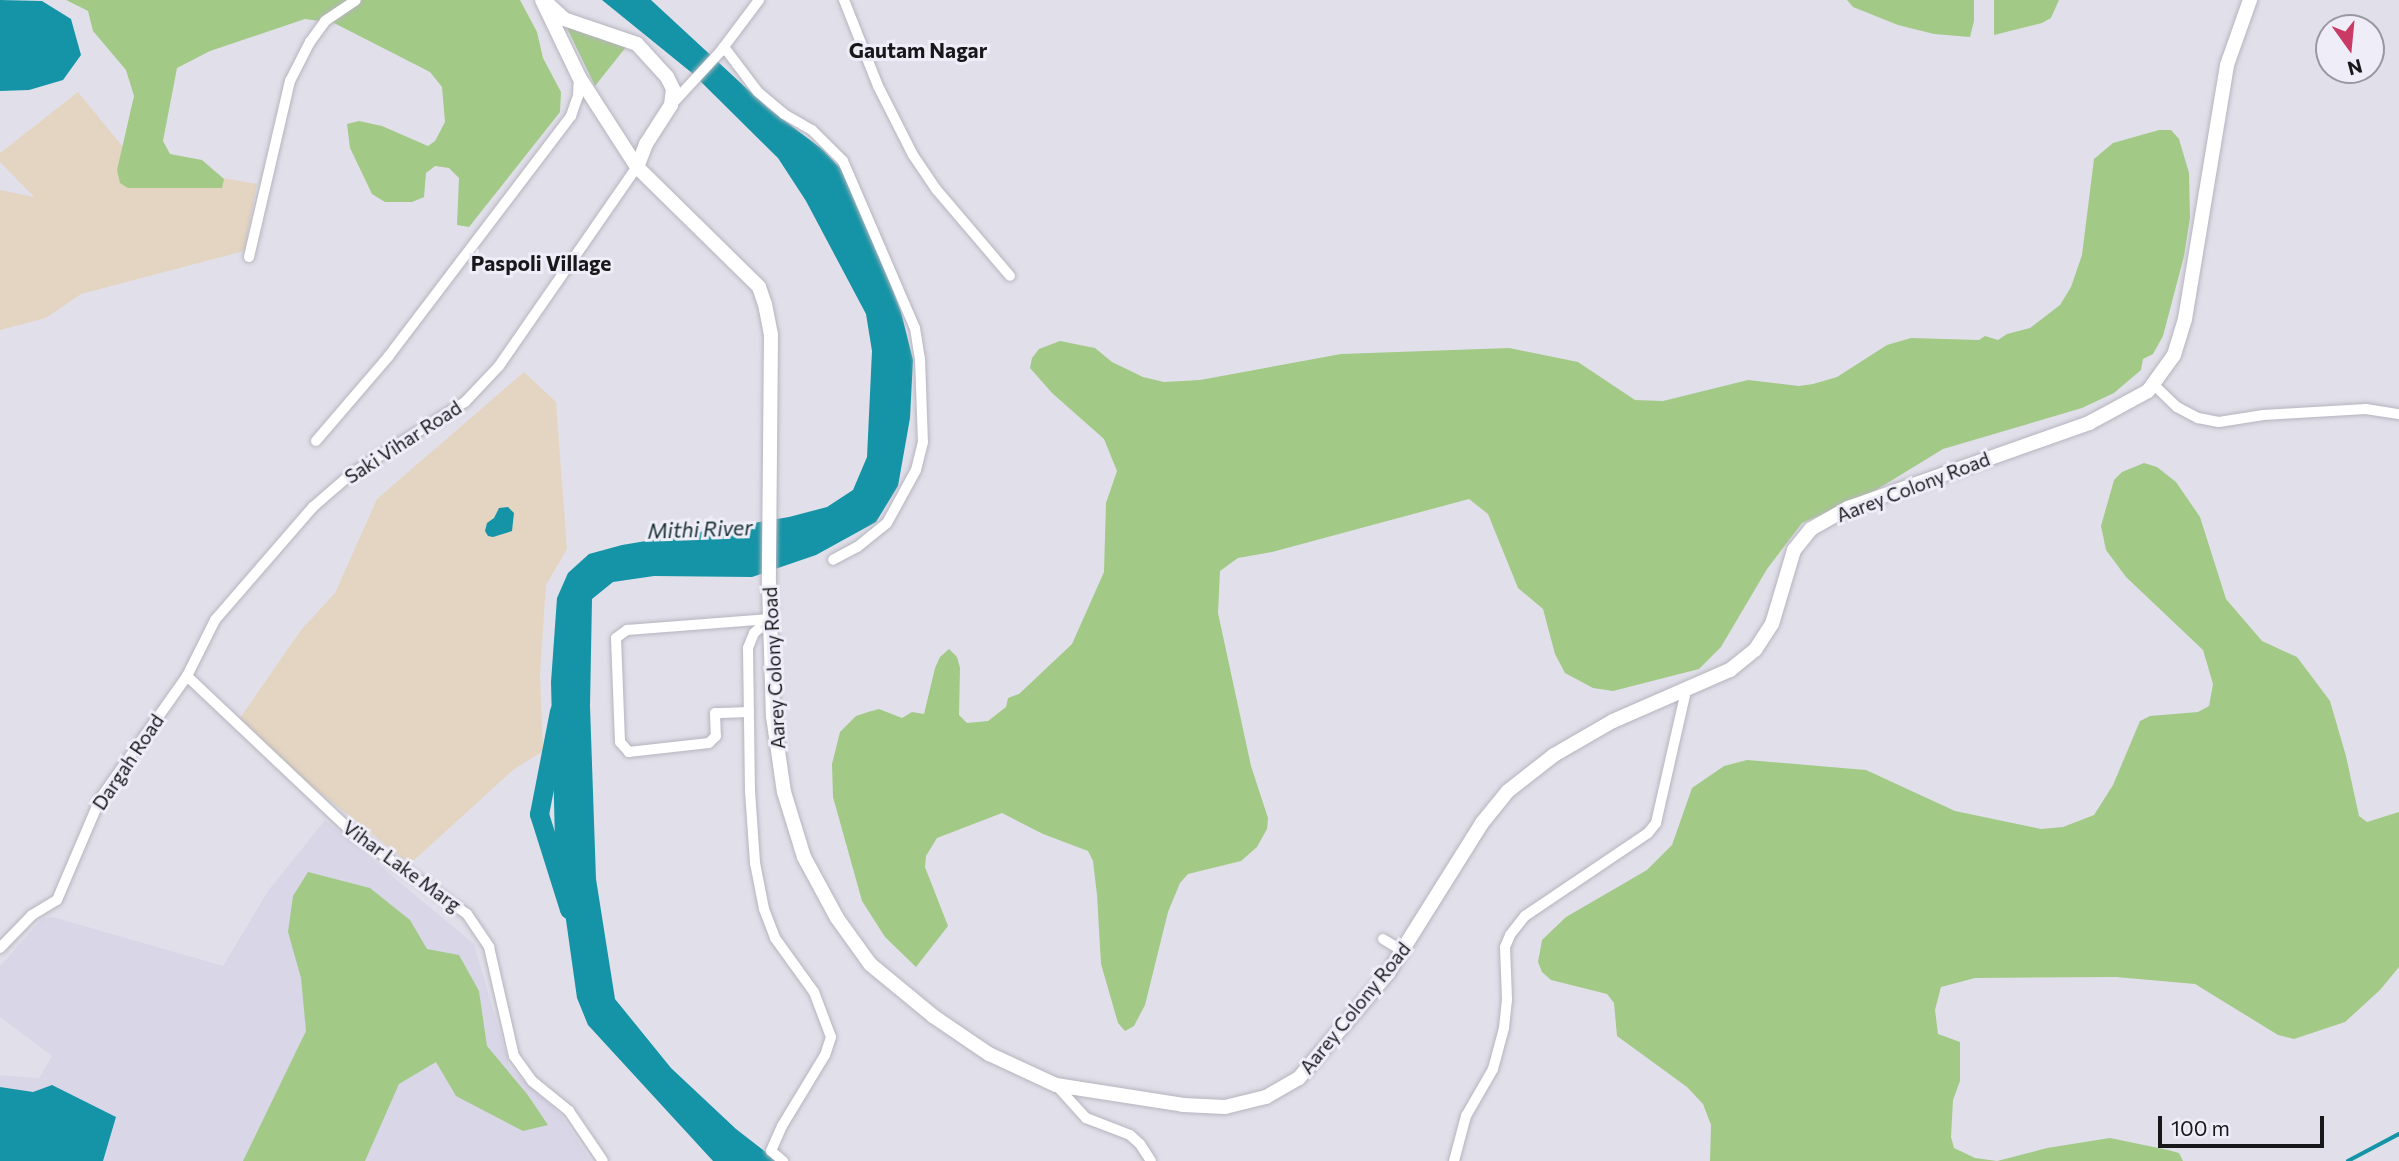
<!DOCTYPE html>
<style>
body{margin:0}
#map{position:relative;width:2399px;height:1161px;overflow:hidden;background:#e1e0ea;font-family:Commissioner,sans-serif}
div>[style]{position:absolute}
[style*='--x']{left:calc(var(--x)*1px);top:calc(var(--y)*1px);width:calc(var(--w)*1px);rotate:calc(var(--a)*1deg)}
.commercial>*{inset:0;background:#e4d5c2}
.built>*{inset:0;background:#d9d6e8}
.green>*{inset:0;background:#a3c987}
.water>*{inset:0;background:#1494a6}
.stream>*{height:3.5px;margin:-1.75px;padding:0 1.75px;transform-origin:1.75px;border-radius:1.75px;background:#1494a6}
.river>*{height:19px;margin:-9.5px;padding:0 9.5px;transform-origin:9.5px;border-radius:9.5px;background:#1494a6}
.roads{filter:drop-shadow(0 0 2px #b6b4be) drop-shadow(0 0 2px #b6b4be)}
.minor>*{height:10px;margin:-5px;padding:0 5px;transform-origin:5px;border-radius:5px;background:#fff}
.major>*{height:14px;margin:-7px;padding:0 7px;transform-origin:7px;border-radius:7px;background:#fff}
span{translate:-50% -50%;white-space:nowrap;text-align:center;line-height:1.15;-webkit-text-stroke:6px #eeedf8;paint-order:stroke}
.street-label{font-size:19px;color:#18181b}
.neighbourhood-label{font-size:21px;color:#18181b;font-weight:700}
.water-label{font-size:21px;color:#152e32;font-style:italic}
.north{position:absolute;left:2315px;top:14px;width:70px;height:70px;box-sizing:border-box;background:#eeedf8;border:2px solid #9898a0;border-radius:50%;rotate:165deg;font-size:19px;font-weight:700;line-height:28px;text-align:center;color:#18181b}
.north::after{content:'';display:block;margin:auto;width:24px;height:32px;background:#c93b64;clip-path:polygon(50% 0,100% 100%,50% 72%,0 100%)}
.scale{position:absolute;left:2158px;top:1116px;width:166px;height:32px;box-sizing:border-box;border:4px solid #18181b;border-top:0;padding-left:9px;font-size:21px;line-height:24px;white-space:nowrap;color:#18181b;-webkit-text-stroke:5px #eeedf8;paint-order:stroke}
</style>
<div id="map">
<div class="commercial">
<i style="clip-path:polygon(78px 92px,136px 163px,257px 184px,244px 251px,81px 294px,46px 318px,0 330px,0 190px,34px 197px,0 162px,0 153px)"></i>
<i style="clip-path:polygon(524px 372px,556px 402px,567px 549px,546px 585px,540px 674px,543px 751px,513px 770px,410px 864px,289px 768px,240px 718px,301px 630px,335px 593px,377px 499px)"></i>
</div>
<div class="built">
<i style="clip-path:polygon(325px 820px,474px 944px,510px 1068px,561px 1115px,591px 1161px,0 1161px,0 1075px,39px 1078px,52px 1056px,0 1017px,0 966px,43px 918px,53px 917px,223px 966px,268px 891px)"></i>
</div>
<div class="green">
<i style="clip-path:polygon(66px 0,520px 0,537px 32px,543px 58px,561px 92px,560px 112px,469px 227px,457px 225px,459px 178px,449px 168px,435px 166px,426px 173px,424px 197px,412px 202px,385px 202px,372px 194px,350px 148px,347px 124px,359px 121px,382px 126px,428px 146px,435px 141px,445px 122px,442px 87px,430px 72px,334px 23px,305px 19px,210px 51px,177px 68px,163px 141px,170px 154px,202px 160px,224px 179px,222px 188px,128px 188px,120px 183px,117px 170px,134px 96px,126px 70px,93px 31px,88px 11px)"></i>
<i style="clip-path:polygon(1847px 0,1974px 0,1974px 21px,1970px 37px,1934px 34px,1898px 25px,1853px 7px)"></i>
<i style="clip-path:polygon(1994px 0,2059px 0,2051px 18px,2042px 23px,1994px 35px)"></i>
<i style="clip-path:polygon(566px 26px,626px 47px,595px 86px)"></i>
<i style="clip-path:polygon(2159px 130px,2171px 130px,2179px 139px,2189px 173px,2190px 218px,2184px 256px,2163px 336px,2153px 354px,2143px 359px,2141px 370px,2114px 393px,2082px 408px,1943px 449px,1876px 490px,1802px 523px,1767px 569px,1721px 647px,1699px 669px,1613px 691px,1593px 688px,1565px 673px,1555px 654px,1543px 609px,1518px 588px,1488px 514px,1469px 499px,1272px 552px,1238px 558px,1220px 571px,1218px 613px,1251px 766px,1268px 818px,1267px 829px,1257px 847px,1241px 861px,1188px 874px,1180px 883px,1168px 912px,1145px 1005px,1134px 1026px,1125px 1031px,1118px 1023px,1101px 964px,1097px 895px,1093px 861px,1088px 851px,1043px 834px,1002px 813px,937px 838px,926px 856px,925px 867px,948px 926px,916px 967px,885px 937px,862px 901px,833px 797px,832px 764px,840px 732px,856px 716px,868px 712px,879px 709px,902px 718px,912px 712px,924px 714px,935px 668px,940px 657px,949px 649px,957px 657px,960px 668px,959px 715px,967px 723px,988px 721px,1006px 707px,1008px 698px,1019px 694px,1072px 644px,1104px 572px,1106px 503px,1117px 471px,1104px 439px,1052px 393px,1030px 368px,1032px 358px,1039px 349px,1060px 341px,1095px 348px,1112px 362px,1143px 377px,1164px 382px,1200px 380px,1341px 354px,1509px 348px,1578px 362px,1635px 400px,1663px 401px,1748px 380px,1799px 386px,1813px 384px,1837px 377px,1887px 345px,1911px 338px,1979px 340px,1985px 336px,1998px 340px,2007px 334px,2030px 328px,2060px 305px,2071px 287px,2082px 255px,2094px 159px,2113px 143px)"></i>
<i style="clip-path:polygon(2144px 463px,2157px 467px,2176px 482px,2200px 517px,2226px 599px,2262px 641px,2297px 657px,2330px 701px,2346px 756px,2359px 816px,2367px 822px,2399px 812px,2399px 967px,2380px 990px,2345px 1022px,2294px 1039px,2278px 1035px,2195px 984px,2116px 977px,1975px 978px,1941px 987px,1935px 1010px,1938px 1034px,1960px 1042px,1960px 1081px,1953px 1100px,1951px 1137px,1954px 1148px,1975px 1158px,1997px 1161px,2047px 1148px,2110px 1138px,2168px 1150px,2179px 1153px,2183px 1161px,1710px 1161px,1711px 1125px,1703px 1104px,1687px 1087px,1617px 1036px,1614px 1003px,1607px 994px,1551px 980px,1542px 972px,1538px 962px,1542px 940px,1566px 917px,1647px 870px,1672px 845px,1692px 788px,1724px 766px,1747px 760px,1866px 770px,1955px 811px,2041px 829px,2063px 827px,2094px 815px,2113px 785px,2140px 721px,2150px 716px,2198px 712px,2209px 706px,2213px 684px,2203px 650px,2126px 577px,2106px 550px,2101px 526px,2114px 480px,2122px 472px)"></i>
<i style="clip-path:polygon(308px 872px,370px 888px,410px 920px,427px 949px,459px 955px,479px 991px,487px 1046px,527px 1094px,548px 1125px,523px 1131px,456px 1096px,436px 1062px,399px 1084px,365px 1161px,243px 1161px,306px 1031px,301px 978px,288px 932px,293px 896px)"></i>
</div>
<div class="water">
<i style="clip-path:polygon(0 0,42px 1px,71px 19px,81px 55px,63px 80px,29px 90px,0 91px)"></i>
<i style="clip-path:polygon(602px 0,651px 0,769px 109px,822px 149px,841px 169px,863px 212px,901px 312px,913px 360px,910px 418px,898px 486px,876px 522px,816px 555px,752px 577px,654px 576px,613px 582px,592px 599px,590px 706px,596px 879px,615px 999px,671px 1068px,736px 1129px,777px 1161px,713px 1161px,588px 1025px,577px 998px,555px 842px,551px 682px,557px 598px,568px 573px,589px 554px,622px 545px,789px 517px,827px 507px,853px 490px,867px 457px,872px 351px,866px 314px,806px 201px,778px 158px,692px 73px)"></i>
<i style="clip-path:polygon(508px 507px,514px 513px,512px 531px,493px 537px,488px 536px,485px 531px,487px 523px,494px 518px,499px 508px)"></i>
<i style="clip-path:polygon(52px 1085px,116px 1117px,103px 1161px,0 1161px,0 1087px,33px 1092px)"></i>
</div>
<div class="stream">
<i style="--x:2348;--y:1161;--w:58;--a:-27.9"></i>
</div>
<div class="river">
<i style="--x:559;--y:711;--w:105;--a:101"></i>
<i style="--x:539;--y:814;--w:100;--a:72.5"></i>
</div>
<div class="roads">
<div class="minor">
<i style="--x:844;--y:0;--w:92;--a:68.4"></i>
<i style="--x:878;--y:86;--w:77;--a:63.1"></i>
<i style="--x:913;--y:155;--w:41;--a:55.9"></i>
<i style="--x:936;--y:189;--w:114;--a:49.6"></i>
<i style="--x:724;--y:47;--w:56;--a:52.9"></i>
<i style="--x:758;--y:92;--w:34;--a:40"></i>
<i style="--x:784;--y:114;--w:32;--a:30"></i>
<i style="--x:812;--y:130;--w:44;--a:45"></i>
<i style="--x:843;--y:161;--w:182;--a:66.7"></i>
<i style="--x:915;--y:328;--w:30;--a:81"></i>
<i style="--x:920;--y:358;--w:84;--a:88"></i>
<i style="--x:923;--y:442;--w:29;--a:104"></i>
<i style="--x:916;--y:470;--w:60;--a:118.7"></i>
<i style="--x:887;--y:523;--w:38;--a:141"></i>
<i style="--x:857;--y:547;--w:27;--a:152"></i>
<i style="--x:671;--y:105;--w:72;--a:-47.2"></i>
<i style="--x:720;--y:52;--w:65;--a:-53.1"></i>
<i style="--x:249;--y:257;--w:181;--a:-76.9"></i>
<i style="--x:290;--y:81;--w:44;--a:-62.9"></i>
<i style="--x:310;--y:42;--w:26;--a:-54"></i>
<i style="--x:325;--y:21;--w:37;--a:-34"></i>
<i style="--x:2153;--y:384;--w:33;--a:44"></i>
<i style="--x:2177;--y:407;--w:24;--a:28"></i>
<i style="--x:2198;--y:418;--w:21;--a:11"></i>
<i style="--x:2219;--y:422;--w:45;--a:-9"></i>
<i style="--x:2263;--y:415;--w:103;--a:-3.3"></i>
<i style="--x:2366;--y:409;--w:33;--a:9"></i>
<i style="--x:316;--y:441;--w:111;--a:-49.4"></i>
<i style="--x:388;--y:357;--w:303;--a:-52.8"></i>
<i style="--x:571;--y:116;--w:21;--a:-71"></i>
<i style="--x:578;--y:96;--w:19;--a:-87"></i>
<i style="--x:770;--y:619;--w:21;--a:139"></i>
<i style="--x:754;--y:633;--w:16;--a:112"></i>
<i style="--x:748;--y:648;--w:143;--a:89.2"></i>
<i style="--x:750;--y:791;--w:72;--a:86"></i>
<i style="--x:755;--y:863;--w:47;--a:78.9"></i>
<i style="--x:764;--y:909;--w:31;--a:69"></i>
<i style="--x:775;--y:938;--w:67;--a:54.2"></i>
<i style="--x:814;--y:992;--w:48;--a:69.3"></i>
<i style="--x:831;--y:1037;--w:19;--a:108"></i>
<i style="--x:825;--y:1055;--w:83;--a:121.2"></i>
<i style="--x:782;--y:1126;--w:27;--a:114"></i>
<i style="--x:771;--y:1151;--w:16;--a:40"></i>
<i style="--x:187;--y:676;--w:231;--a:43.4"></i>
<i style="--x:355;--y:835;--w:137;--a:35.2"></i>
<i style="--x:467;--y:914;--w:40;--a:56"></i>
<i style="--x:489;--y:947;--w:112;--a:77.1"></i>
<i style="--x:514;--y:1056;--w:31;--a:54"></i>
<i style="--x:532;--y:1081;--w:48;--a:39"></i>
<i style="--x:569;--y:1111;--w:60;--a:55.8"></i>
<i style="--x:749;--y:712;--w:34;--a:178"></i>
<i style="--x:715;--y:713;--w:23;--a:88"></i>
<i style="--x:716;--y:736;--w:10;--a:135"></i>
<i style="--x:709;--y:743;--w:81;--a:173.6"></i>
<i style="--x:629;--y:752;--w:13;--a:-132"></i>
<i style="--x:620;--y:742;--w:104;--a:-92.2"></i>
<i style="--x:616;--y:638;--w:14;--a:-36"></i>
<i style="--x:627;--y:630;--w:143;--a:-4.4"></i>
<i style="--x:1383;--y:939;--w:23;--a:31"></i>
<i style="--x:0;--y:948;--w:46;--a:-45.9"></i>
<i style="--x:32;--y:915;--w:29;--a:-31"></i>
<i style="--x:57;--y:900;--w:110;--a:-66.9"></i>
<i style="--x:100;--y:799;--w:151;--a:-54.7"></i>
<i style="--x:187;--y:676;--w:63;--a:-63.4"></i>
<i style="--x:215;--y:620;--w:150;--a:-49.1"></i>
<i style="--x:313;--y:507;--w:50;--a:-41"></i>
<i style="--x:351;--y:474;--w:135;--a:-32.3"></i>
<i style="--x:465;--y:402;--w:50;--a:-46.6"></i>
<i style="--x:499;--y:366;--w:242;--a:-55.3"></i>
<i style="--x:1056;--y:1085;--w:45;--a:47.7"></i>
<i style="--x:1086;--y:1118;--w:47;--a:21.1"></i>
<i style="--x:1130;--y:1135;--w:13;--a:42"></i>
<i style="--x:1140;--y:1144;--w:20;--a:57"></i>
<i style="--x:1454;--y:1161;--w:47;--a:-75.1"></i>
<i style="--x:1466;--y:1116;--w:54;--a:-60.1"></i>
<i style="--x:1493;--y:1069;--w:42;--a:-75"></i>
<i style="--x:1504;--y:1028;--w:29;--a:-84"></i>
<i style="--x:1507;--y:999;--w:52;--a:-92.2"></i>
<i style="--x:1505;--y:947;--w:13;--a:-67"></i>
<i style="--x:1510;--y:935;--w:24;--a:-52"></i>
<i style="--x:1525;--y:916;--w:148;--a:-34"></i>
<i style="--x:1648;--y:833;--w:13;--a:-51"></i>
<i style="--x:1656;--y:823;--w:135;--a:-77.2"></i>
</div>
<div class="major">
<i style="--x:542;--y:0;--w:85;--a:64.3"></i>
<i style="--x:579;--y:77;--w:107;--a:57.2"></i>
<i style="--x:637;--y:167;--w:171;--a:44.5"></i>
<i style="--x:759;--y:287;--w:18;--a:71"></i>
<i style="--x:765;--y:304;--w:32;--a:79"></i>
<i style="--x:771;--y:335;--w:248;--a:90.5"></i>
<i style="--x:769;--y:583;--w:133;--a:88.3"></i>
<i style="--x:773;--y:716;--w:77;--a:81.8"></i>
<i style="--x:784;--y:792;--w:68;--a:72.9"></i>
<i style="--x:804;--y:857;--w:69;--a:61.6"></i>
<i style="--x:837;--y:918;--w:57;--a:54.3"></i>
<i style="--x:870;--y:964;--w:82;--a:39.5"></i>
<i style="--x:933;--y:1016;--w:68;--a:34.2"></i>
<i style="--x:989;--y:1054;--w:74;--a:24.8"></i>
<i style="--x:1056;--y:1085;--w:129;--a:8.9"></i>
<i style="--x:1183;--y:1105;--w:42;--a:2.7"></i>
<i style="--x:1225;--y:1107;--w:42;--a:-13.7"></i>
<i style="--x:1266;--y:1097;--w:38;--a:-30"></i>
<i style="--x:1299;--y:1078;--w:138;--a:-49.7"></i>
<i style="--x:1388;--y:973;--w:177;--a:-57.9"></i>
<i style="--x:1482;--y:823;--w:41;--a:-50.9"></i>
<i style="--x:1508;--y:791;--w:58;--a:-38"></i>
<i style="--x:1554;--y:755;--w:68;--a:-30"></i>
<i style="--x:1613;--y:721;--w:128;--a:-23.6"></i>
<i style="--x:1730;--y:670;--w:32;--a:-39"></i>
<i style="--x:1755;--y:650;--w:31;--a:-57"></i>
<i style="--x:1772;--y:624;--w:77;--a:-73.4"></i>
<i style="--x:1794;--y:550;--w:27;--a:-51"></i>
<i style="--x:1811;--y:529;--w:43;--a:-29.6"></i>
<i style="--x:1848;--y:508;--w:256;--a:-19.4"></i>
<i style="--x:2089;--y:423;--w:67;--a:-28.5"></i>
<i style="--x:2148;--y:391;--w:44;--a:-54.2"></i>
<i style="--x:2174;--y:355;--w:38;--a:-73"></i>
<i style="--x:2185;--y:319;--w:257;--a:-80.6"></i>
<i style="--x:2227;--y:65;--w:69;--a:-70.5"></i>
<i style="--x:547;--y:3;--w:23;--a:43"></i>
<i style="--x:564;--y:19;--w:77;--a:18.9"></i>
<i style="--x:637;--y:44;--w:45;--a:47.7"></i>
<i style="--x:667;--y:77;--w:13;--a:63"></i>
<i style="--x:673;--y:89;--w:16;--a:97"></i>
<i style="--x:671;--y:105;--w:46;--a:122.7"></i>
<i style="--x:646;--y:144;--w:25;--a:111"></i>
</div>
</div>
<div class="street-label">
<span style="left:403px;top:442px;rotate:-33deg">Saki Vihar Road</span>
<span style="left:1913px;top:487px;rotate:-21deg">Aarey Colony Road</span>
<span style="left:774px;top:668px;rotate:-93deg">Aarey Colony Road</span>
<span style="left:128px;top:762px;rotate:-56deg">Dargah Road</span>
<span style="left:402px;top:866px;rotate:36deg">Vihar Lake Marg</span>
<span style="left:1355px;top:1008px;rotate:-51deg">Aarey Colony Road</span>
</div>
<div class="neighbourhood-label">
<span style="left:918px;top:50px">Gautam Nagar</span>
<span style="left:541px;top:263px">Paspoli Village</span>
</div>
<div class="water-label">
<span style="left:700px;top:529px;rotate:-2deg">Mithi River</span>
</div>
<div class="north">N</div>
<div class="scale">100 m</div>
</div>
